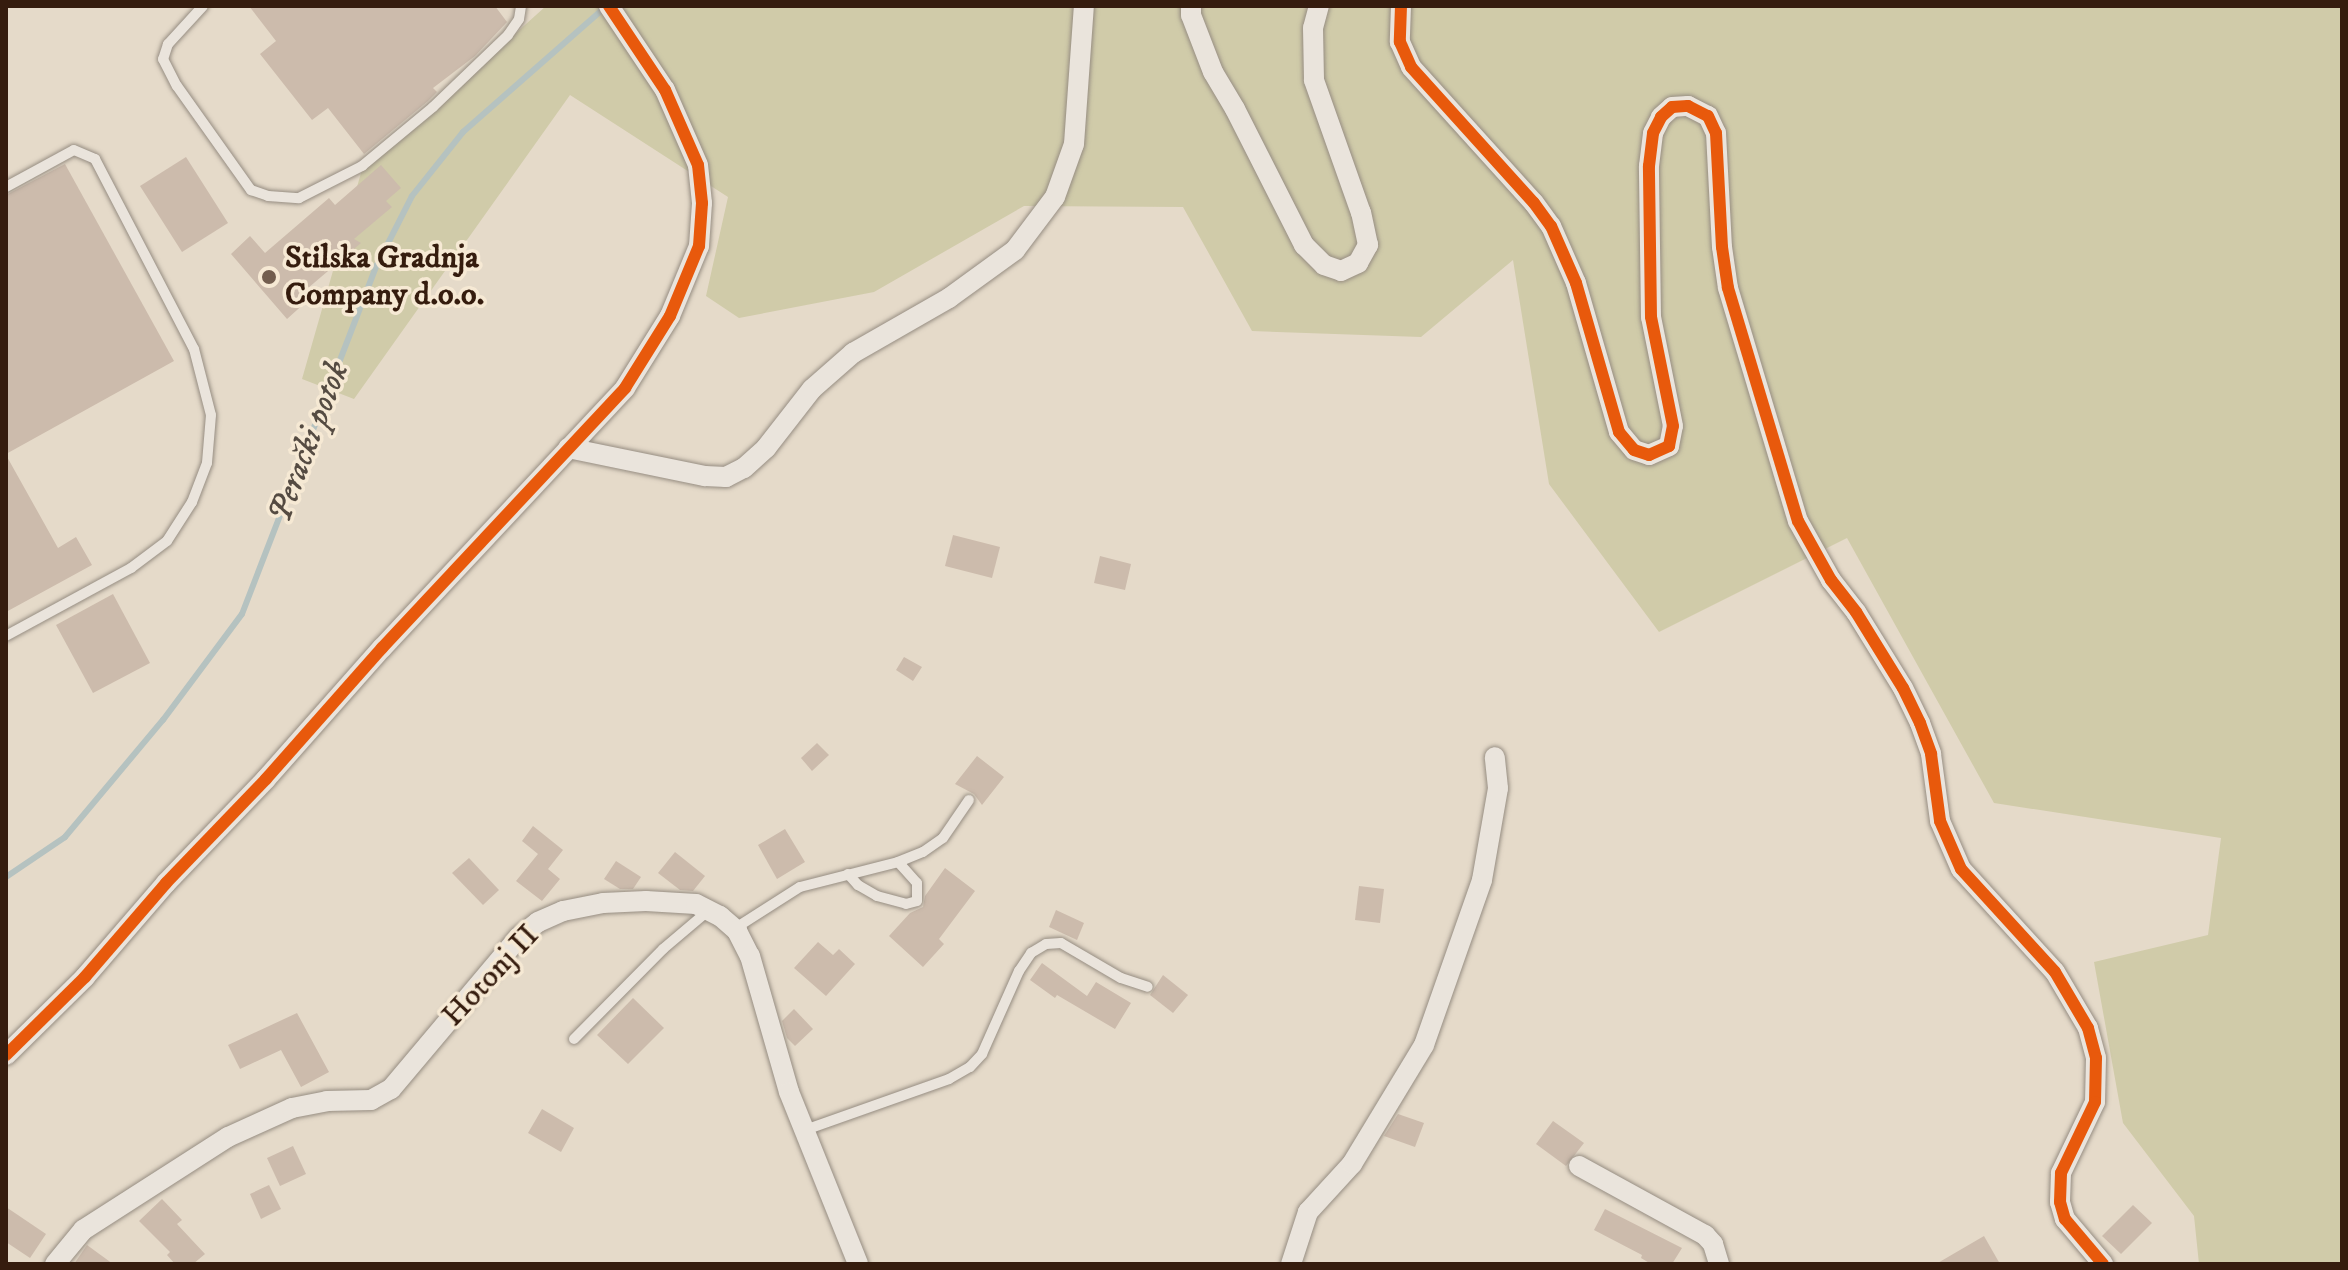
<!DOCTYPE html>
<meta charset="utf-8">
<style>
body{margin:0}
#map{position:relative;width:2348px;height:1270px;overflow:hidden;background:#e5dac9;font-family:"IM FELL DW Pica",serif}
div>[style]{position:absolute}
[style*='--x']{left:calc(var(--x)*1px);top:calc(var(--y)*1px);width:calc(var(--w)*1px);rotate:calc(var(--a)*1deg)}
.green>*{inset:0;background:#d0cba9}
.stream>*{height:6px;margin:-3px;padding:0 3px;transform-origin:3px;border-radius:3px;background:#b5c2c0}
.building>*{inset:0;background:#ccbbac}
.roads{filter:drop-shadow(0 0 2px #968d82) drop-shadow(0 0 2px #968d82)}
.lane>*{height:10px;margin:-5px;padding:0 5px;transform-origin:5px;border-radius:5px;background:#eae4dc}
.street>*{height:20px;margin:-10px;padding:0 10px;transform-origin:10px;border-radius:10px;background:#eae4dc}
.cycleway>*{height:12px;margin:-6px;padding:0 6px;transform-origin:6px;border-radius:6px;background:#e8590c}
.dots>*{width:22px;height:22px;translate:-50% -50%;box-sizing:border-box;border:4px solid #f6e9d4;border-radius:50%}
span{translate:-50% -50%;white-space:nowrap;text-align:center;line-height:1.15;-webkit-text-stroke:7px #f6e9d4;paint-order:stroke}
.poi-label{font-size:32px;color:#351c0e;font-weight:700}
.left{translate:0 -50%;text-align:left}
.street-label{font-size:32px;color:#351c0e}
.water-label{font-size:34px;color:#554b42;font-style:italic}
.frame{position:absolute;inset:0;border:8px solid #351c0e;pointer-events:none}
</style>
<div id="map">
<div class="green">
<i style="clip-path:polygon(546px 6px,2342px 6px,2342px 1264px,2199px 1264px,2194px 1216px,2123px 1123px,2094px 962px,2208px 935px,2221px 838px,1994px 803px,1847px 538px,1659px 632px,1549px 484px,1513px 260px,1421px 337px,1252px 331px,1183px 207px,1024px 206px,874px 292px,739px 318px,706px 296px,728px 197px,570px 95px,354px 399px,302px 379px,361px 173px)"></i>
</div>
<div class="stream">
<i style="--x:6;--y:877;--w:71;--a:-34.1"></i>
<i style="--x:65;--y:837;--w:153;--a:-50.1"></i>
<i style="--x:163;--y:720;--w:132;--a:-53.3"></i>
<i style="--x:242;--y:614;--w:374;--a:-68.9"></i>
<i style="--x:377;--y:265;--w:77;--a:-63.1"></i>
<i style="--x:412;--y:196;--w:82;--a:-51.4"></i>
<i style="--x:463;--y:132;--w:188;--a:-41.3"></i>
</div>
<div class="building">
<i style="clip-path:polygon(249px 6px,495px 6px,507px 22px,475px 56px,433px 88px,437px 92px,428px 101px,364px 154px,328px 108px,312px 120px,260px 54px,276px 41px)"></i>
<i style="clip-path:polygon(186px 157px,228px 223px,182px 252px,140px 186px)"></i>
<i style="clip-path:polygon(65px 164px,174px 361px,6px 454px,6px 195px)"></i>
<i style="clip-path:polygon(381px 165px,401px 188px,386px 201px,392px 207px,354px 239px,361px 243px,301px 294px,307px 301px,287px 319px,231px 254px,250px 236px,265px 253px,329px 198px,335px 205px)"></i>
<i style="clip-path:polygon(6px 455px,58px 548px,76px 537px,92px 565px,6px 612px)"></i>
<i style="clip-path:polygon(953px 535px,1000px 547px,992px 578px,945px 566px)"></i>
<i style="clip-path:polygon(1100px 556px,1131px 564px,1125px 590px,1094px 583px)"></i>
<i style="clip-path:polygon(113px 594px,150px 663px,93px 693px,56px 625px)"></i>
<i style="clip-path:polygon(904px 657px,922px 667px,913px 681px,896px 670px)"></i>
<i style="clip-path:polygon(817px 743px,829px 755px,812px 771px,801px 758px)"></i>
<i style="clip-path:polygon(977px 756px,1004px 777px,982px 805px,974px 794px,955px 784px)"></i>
<i style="clip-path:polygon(533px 826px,563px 850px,548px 869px,560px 879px,542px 901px,516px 881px,538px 854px,522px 841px)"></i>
<i style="clip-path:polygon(785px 829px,805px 862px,777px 879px,758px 845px)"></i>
<i style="clip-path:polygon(675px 852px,705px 876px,693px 891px,680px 890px,658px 873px)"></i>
<i style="clip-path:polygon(469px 858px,499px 890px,483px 905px,452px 873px)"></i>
<i style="clip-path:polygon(616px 861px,641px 877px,633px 889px,620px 889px,604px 879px)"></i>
<i style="clip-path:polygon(945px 868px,975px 891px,939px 939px,944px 944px,923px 967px,889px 936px,910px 913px,923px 907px,925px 896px)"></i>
<i style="clip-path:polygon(1359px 886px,1384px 889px,1380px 923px,1355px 920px)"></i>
<i style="clip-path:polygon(1056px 910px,1084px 923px,1077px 940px,1049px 927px)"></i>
<i style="clip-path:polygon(818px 942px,833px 955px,839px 949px,855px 964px,826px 996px,794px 968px)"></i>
<i style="clip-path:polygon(1042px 963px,1087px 996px,1096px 982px,1131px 1003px,1115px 1029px,1057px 995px,1055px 998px,1030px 980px)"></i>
<i style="clip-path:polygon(1163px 975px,1188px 995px,1173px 1013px,1150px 995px)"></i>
<i style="clip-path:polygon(633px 998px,664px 1028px,628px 1064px,597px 1035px)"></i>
<i style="clip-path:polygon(794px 1009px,813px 1029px,795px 1046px,787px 1038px,782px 1021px)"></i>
<i style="clip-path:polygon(297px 1013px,329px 1072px,301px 1087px,281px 1050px,240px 1069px,228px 1045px)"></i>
<i style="clip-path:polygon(542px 1109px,574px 1128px,561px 1152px,528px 1133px)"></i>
<i style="clip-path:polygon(1398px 1114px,1424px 1123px,1415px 1147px,1384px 1136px)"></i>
<i style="clip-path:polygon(1553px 1121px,1584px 1143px,1566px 1166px,1536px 1144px)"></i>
<i style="clip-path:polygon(293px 1146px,306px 1174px,280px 1186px,267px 1158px)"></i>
<i style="clip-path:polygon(269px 1185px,281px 1209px,261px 1219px,250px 1194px)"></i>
<i style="clip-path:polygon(162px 1199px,182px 1220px,177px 1224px,205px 1254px,193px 1264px,175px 1264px,167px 1255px,170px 1252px,139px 1221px)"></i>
<i style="clip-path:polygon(2133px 1205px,2152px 1223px,2121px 1254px,2102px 1236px)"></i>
<i style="clip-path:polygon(6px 1207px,46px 1234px,30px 1258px,6px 1242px)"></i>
<i style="clip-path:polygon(1605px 1209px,1682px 1248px,1672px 1264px,1651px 1264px,1641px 1258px,1642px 1255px,1594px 1230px)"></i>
<i style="clip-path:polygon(1984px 1236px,2000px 1264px,1936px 1264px)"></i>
<i style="clip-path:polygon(87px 1245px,113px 1264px,74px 1264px)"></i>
</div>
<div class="roads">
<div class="lane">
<i style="--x:203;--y:6;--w:52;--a:132.6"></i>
<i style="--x:168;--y:44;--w:16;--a:108"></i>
<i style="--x:163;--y:59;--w:30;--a:63"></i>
<i style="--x:177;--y:86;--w:128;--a:54.6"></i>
<i style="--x:251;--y:190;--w:18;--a:19"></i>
<i style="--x:268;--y:196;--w:31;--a:4"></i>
<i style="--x:299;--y:198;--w:71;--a:-26.9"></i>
<i style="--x:362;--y:166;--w:92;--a:-39.7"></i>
<i style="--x:433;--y:107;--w:104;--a:-43.8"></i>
<i style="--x:508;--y:35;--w:19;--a:-55"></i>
<i style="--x:519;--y:19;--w:13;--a:-81"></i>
<i style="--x:6;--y:187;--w:77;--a:-28.6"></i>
<i style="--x:74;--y:150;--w:23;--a:23"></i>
<i style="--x:95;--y:159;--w:214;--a:62.5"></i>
<i style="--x:194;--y:349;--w:68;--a:75.6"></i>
<i style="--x:211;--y:415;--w:48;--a:94.8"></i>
<i style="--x:207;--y:463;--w:42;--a:111"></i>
<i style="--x:192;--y:502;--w:46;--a:122.7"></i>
<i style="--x:167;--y:541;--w:45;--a:143.1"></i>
<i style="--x:131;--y:568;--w:142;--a:151.5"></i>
<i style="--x:848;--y:874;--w:15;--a:48"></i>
<i style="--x:858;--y:885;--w:22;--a:30"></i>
<i style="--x:877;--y:896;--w:30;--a:15"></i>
<i style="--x:906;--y:904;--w:11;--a:-15"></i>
<i style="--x:917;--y:901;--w:18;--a:-90"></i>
<i style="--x:917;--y:883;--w:28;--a:-132"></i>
<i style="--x:734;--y:929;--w:78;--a:-32.5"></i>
<i style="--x:800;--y:887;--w:101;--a:-14.3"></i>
<i style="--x:898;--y:862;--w:27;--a:-22"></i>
<i style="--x:923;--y:852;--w:24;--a:-35"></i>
<i style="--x:943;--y:838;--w:46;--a:-55.6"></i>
<i style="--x:574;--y:1039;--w:127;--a:-45.3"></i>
<i style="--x:663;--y:949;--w:60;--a:-40.3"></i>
<i style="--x:805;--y:1130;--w:153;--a:-19.5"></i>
<i style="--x:949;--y:1079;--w:24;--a:-30"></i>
<i style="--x:970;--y:1067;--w:18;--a:-47"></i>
<i style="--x:982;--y:1054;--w:91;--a:-66"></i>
<i style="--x:1019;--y:971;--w:22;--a:-56"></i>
<i style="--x:1031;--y:953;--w:17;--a:-31"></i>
<i style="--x:1046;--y:944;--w:15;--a:-4"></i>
<i style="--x:1061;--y:943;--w:69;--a:30.3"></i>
<i style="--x:1121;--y:978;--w:28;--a:18"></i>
</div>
<div class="street">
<i style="--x:1191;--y:6;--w:9;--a:90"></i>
<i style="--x:1191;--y:15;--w:61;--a:68.9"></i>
<i style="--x:1213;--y:72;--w:43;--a:59.3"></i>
<i style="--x:1235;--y:109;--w:153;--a:63.1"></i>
<i style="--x:1304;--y:245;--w:28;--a:45"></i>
<i style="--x:1324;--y:265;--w:18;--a:19"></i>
<i style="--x:1341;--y:271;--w:19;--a:-25"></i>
<i style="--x:1358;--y:263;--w:21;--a:-61"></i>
<i style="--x:1368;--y:245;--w:33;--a:-102"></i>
<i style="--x:1361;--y:213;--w:141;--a:-109.5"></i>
<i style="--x:1314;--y:80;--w:52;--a:-91.1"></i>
<i style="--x:1313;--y:28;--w:23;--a:-75"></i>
<i style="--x:1401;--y:6;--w:36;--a:92"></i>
<i style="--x:1400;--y:42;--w:27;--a:66"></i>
<i style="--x:1411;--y:67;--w:183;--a:47.9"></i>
<i style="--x:1534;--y:203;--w:29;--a:54"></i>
<i style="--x:1551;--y:226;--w:62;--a:66.3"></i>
<i style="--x:1576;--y:283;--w:155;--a:73.9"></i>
<i style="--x:1619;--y:432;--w:23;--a:50"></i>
<i style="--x:1634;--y:450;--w:16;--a:18"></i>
<i style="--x:1649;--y:455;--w:22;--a:-24"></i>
<i style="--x:1669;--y:446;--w:20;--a:-79"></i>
<i style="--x:1673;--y:426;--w:111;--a:-101.4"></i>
<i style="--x:1651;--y:317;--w:151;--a:-90.8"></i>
<i style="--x:1649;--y:166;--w:33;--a:-83"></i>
<i style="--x:1653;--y:133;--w:18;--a:-63"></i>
<i style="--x:1661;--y:117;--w:15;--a:-42"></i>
<i style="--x:1672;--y:107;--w:16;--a:-4"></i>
<i style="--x:1688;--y:106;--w:22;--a:27"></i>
<i style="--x:1708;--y:116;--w:19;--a:65"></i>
<i style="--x:1716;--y:133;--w:114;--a:87"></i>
<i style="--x:1722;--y:247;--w:41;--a:81.7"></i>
<i style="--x:1728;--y:288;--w:243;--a:73.3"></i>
<i style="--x:1798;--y:521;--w:68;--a:60.8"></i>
<i style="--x:1831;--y:580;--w:41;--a:52"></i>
<i style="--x:1856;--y:612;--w:89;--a:58.3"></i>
<i style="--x:1903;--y:688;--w:39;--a:64"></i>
<i style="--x:1920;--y:723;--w:33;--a:70"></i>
<i style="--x:1931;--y:754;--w:68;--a:82.3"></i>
<i style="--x:1940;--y:821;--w:52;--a:66.4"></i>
<i style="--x:1961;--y:869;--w:139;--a:47.6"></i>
<i style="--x:2055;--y:972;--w:65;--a:59.5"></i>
<i style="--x:2088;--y:1028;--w:31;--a:75"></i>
<i style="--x:2096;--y:1058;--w:44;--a:91.3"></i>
<i style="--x:2095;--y:1102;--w:79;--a:115.6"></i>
<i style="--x:2061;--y:1173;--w:29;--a:92"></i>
<i style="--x:2060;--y:1202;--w:18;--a:74"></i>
<i style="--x:2065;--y:1219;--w:59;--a:49.8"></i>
<i style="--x:568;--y:448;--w:140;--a:11.6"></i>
<i style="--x:705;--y:476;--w:21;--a:3"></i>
<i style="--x:726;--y:477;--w:20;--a:-27"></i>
<i style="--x:744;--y:468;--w:30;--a:-42"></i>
<i style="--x:766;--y:448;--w:75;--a:-52.1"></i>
<i style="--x:812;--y:389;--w:55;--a:-41.3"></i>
<i style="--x:853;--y:353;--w:111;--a:-29.8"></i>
<i style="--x:949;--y:298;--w:82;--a:-36"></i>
<i style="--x:1015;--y:250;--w:66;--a:-53"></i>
<i style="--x:1055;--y:197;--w:56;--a:-70.3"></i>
<i style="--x:1074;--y:144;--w:138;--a:-85.9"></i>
<i style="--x:6;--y:1055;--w:111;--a:-44.6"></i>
<i style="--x:85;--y:977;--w:124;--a:-49.2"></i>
<i style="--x:166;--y:883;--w:144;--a:-46.1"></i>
<i style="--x:266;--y:779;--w:175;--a:-48.5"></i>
<i style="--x:382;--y:648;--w:356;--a:-46.9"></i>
<i style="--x:625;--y:388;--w:85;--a:-58"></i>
<i style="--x:670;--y:316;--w:76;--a:-67.5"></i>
<i style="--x:699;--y:246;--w:43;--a:-86"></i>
<i style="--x:702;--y:203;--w:38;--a:-96"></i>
<i style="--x:698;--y:165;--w:82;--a:-113.7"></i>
<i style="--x:665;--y:90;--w:101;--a:-123.7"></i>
<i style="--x:1579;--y:1166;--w:144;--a:28.7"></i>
<i style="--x:1705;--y:1235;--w:12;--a:48"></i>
<i style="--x:1713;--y:1244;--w:21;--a:73"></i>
<i style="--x:55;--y:1264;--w:44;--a:-50.5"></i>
<i style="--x:83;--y:1230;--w:172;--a:-32.7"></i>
<i style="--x:228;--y:1137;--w:70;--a:-24.4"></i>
<i style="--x:292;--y:1108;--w:36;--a:-11"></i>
<i style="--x:327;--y:1101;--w:44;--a:-1.3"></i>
<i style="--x:371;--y:1100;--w:23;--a:-29"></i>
<i style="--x:391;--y:1089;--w:199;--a:-49.9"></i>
<i style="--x:519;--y:937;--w:24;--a:-38"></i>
<i style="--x:538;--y:922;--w:27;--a:-24"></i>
<i style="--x:563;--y:911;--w:41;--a:-11.3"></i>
<i style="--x:603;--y:903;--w:43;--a:-2.7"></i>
<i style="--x:646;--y:901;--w:50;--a:3.4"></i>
<i style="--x:696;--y:904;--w:27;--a:27"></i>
<i style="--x:720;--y:916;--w:23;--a:41"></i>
<i style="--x:737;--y:931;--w:28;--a:63"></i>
<i style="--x:750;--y:956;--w:141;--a:74"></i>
<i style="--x:789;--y:1092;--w:185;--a:68.1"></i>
<i style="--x:1291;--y:1264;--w:55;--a:-71.9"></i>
<i style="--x:1308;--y:1212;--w:65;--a:-47.5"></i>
<i style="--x:1352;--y:1164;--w:139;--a:-58.8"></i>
<i style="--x:1424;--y:1045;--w:175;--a:-70.6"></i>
<i style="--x:1482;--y:880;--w:93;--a:-80.1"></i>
<i style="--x:1498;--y:788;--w:31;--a:-96"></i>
</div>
</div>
<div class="cycleway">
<i style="--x:1401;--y:6;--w:36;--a:92"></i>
<i style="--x:1400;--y:42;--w:27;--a:66"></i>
<i style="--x:1411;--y:67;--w:183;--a:47.9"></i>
<i style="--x:1534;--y:203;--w:29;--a:54"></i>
<i style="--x:1551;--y:226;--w:62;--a:66.3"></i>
<i style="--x:1576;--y:283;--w:155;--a:73.9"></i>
<i style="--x:1619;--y:432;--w:23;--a:50"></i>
<i style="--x:1634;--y:450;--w:16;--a:18"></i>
<i style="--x:1649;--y:455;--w:22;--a:-24"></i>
<i style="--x:1669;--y:446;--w:20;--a:-79"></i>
<i style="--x:1673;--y:426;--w:111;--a:-101.4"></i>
<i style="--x:1651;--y:317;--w:151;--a:-90.8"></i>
<i style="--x:1649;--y:166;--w:33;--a:-83"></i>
<i style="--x:1653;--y:133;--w:18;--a:-63"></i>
<i style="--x:1661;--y:117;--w:15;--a:-42"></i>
<i style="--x:1672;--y:107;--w:16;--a:-4"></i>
<i style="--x:1688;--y:106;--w:22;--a:27"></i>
<i style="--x:1708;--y:116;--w:19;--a:65"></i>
<i style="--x:1716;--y:133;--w:114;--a:87"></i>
<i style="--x:1722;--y:247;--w:41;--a:81.7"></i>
<i style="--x:1728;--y:288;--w:243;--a:73.3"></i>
<i style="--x:1798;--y:521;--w:68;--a:60.8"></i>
<i style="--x:1831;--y:580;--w:41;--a:52"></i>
<i style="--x:1856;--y:612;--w:89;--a:58.3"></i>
<i style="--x:1903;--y:688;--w:39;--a:64"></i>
<i style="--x:1920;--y:723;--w:33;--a:70"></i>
<i style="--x:1931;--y:754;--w:68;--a:82.3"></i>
<i style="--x:1940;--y:821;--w:52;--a:66.4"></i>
<i style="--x:1961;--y:869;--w:139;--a:47.6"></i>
<i style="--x:2055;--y:972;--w:65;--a:59.5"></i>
<i style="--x:2088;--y:1028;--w:31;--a:75"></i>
<i style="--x:2096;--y:1058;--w:44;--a:91.3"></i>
<i style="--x:2095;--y:1102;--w:79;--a:115.6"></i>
<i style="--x:2061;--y:1173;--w:29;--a:92"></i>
<i style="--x:2060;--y:1202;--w:18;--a:74"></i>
<i style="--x:2065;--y:1219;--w:59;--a:49.8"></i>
<i style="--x:6;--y:1055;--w:111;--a:-44.6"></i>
<i style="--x:85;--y:977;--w:124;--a:-49.2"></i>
<i style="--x:166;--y:883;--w:144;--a:-46.1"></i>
<i style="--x:266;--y:779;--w:175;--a:-48.5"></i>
<i style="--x:382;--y:648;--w:356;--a:-46.9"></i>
<i style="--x:625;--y:388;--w:85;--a:-58"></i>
<i style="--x:670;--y:316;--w:76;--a:-67.5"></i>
<i style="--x:699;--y:246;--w:43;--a:-86"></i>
<i style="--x:702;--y:203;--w:38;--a:-96"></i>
<i style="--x:698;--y:165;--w:82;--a:-113.7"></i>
<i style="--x:665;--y:90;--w:101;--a:-123.7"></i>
</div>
<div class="dots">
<i style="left:269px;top:277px;background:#735e4f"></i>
</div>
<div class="poi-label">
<span class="left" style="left:285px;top:277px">Stilska Gradnja<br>Company d.o.o.</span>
</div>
<div class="street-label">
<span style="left:491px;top:976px;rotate:-47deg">Hotonj II</span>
</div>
<div class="water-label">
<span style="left:309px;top:442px;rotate:-69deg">Perački potok</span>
</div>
<div class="frame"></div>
</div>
